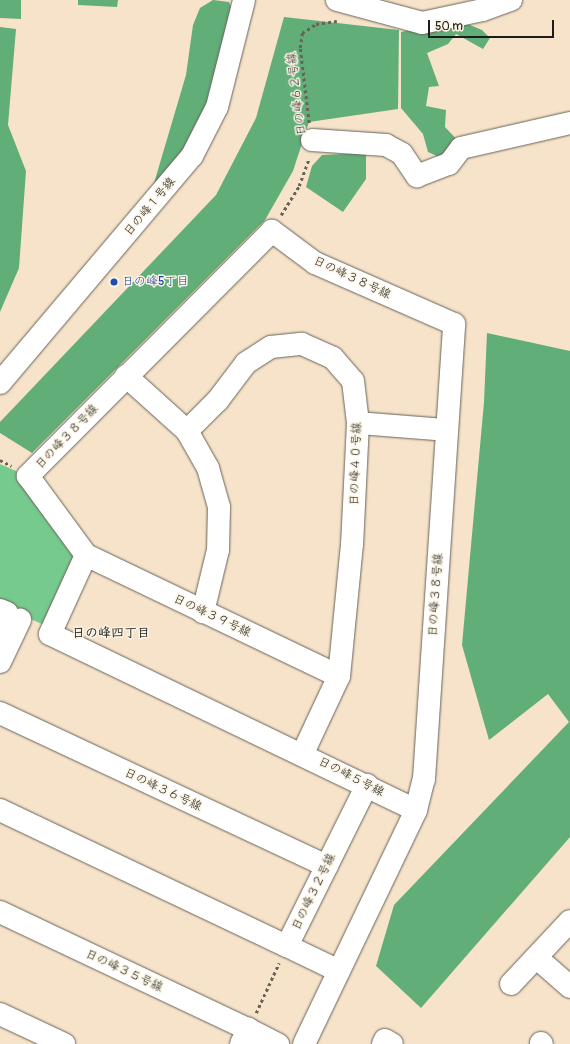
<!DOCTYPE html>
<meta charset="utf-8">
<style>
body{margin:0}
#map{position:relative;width:570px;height:1044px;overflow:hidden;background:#f6e3ca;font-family:Pangolin,"Klee One",sans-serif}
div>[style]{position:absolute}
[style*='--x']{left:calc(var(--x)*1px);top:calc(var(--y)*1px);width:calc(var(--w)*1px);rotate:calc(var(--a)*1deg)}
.green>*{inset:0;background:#77ca8d}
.forest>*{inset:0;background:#61ae78}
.path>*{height:2.5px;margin-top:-1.25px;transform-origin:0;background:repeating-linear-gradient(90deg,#686259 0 3px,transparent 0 6px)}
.roads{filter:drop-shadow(0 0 1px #686259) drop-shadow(0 0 1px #686259)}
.minor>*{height:22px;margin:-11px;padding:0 11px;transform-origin:11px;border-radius:11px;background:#fff}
.dots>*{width:11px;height:11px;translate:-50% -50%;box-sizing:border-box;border:2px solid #fcf5e5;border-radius:50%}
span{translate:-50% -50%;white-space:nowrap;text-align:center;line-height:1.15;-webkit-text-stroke:3px #fcf5e5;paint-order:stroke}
.street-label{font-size:12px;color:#1c1c1c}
.transit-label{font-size:12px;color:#164399}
.left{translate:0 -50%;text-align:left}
.neighbourhood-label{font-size:13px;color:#1c1c1c;font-weight:700}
.scale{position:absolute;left:428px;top:20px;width:126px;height:18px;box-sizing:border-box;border:2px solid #1c1c1c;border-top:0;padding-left:5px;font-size:12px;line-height:14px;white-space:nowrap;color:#1c1c1c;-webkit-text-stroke:3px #fcf5e5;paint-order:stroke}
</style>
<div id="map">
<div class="green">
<i style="clip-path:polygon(0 464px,16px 471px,76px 554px,44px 625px,0 605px)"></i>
</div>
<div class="forest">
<i style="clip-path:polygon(0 0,21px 0,21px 19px,0 18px)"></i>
<i style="clip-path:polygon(78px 0,118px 0,117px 7px,78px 5px)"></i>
<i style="clip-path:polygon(213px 0,229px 2px,234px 15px,208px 111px,186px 152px,152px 190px,186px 75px,193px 25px,200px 8px)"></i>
<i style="clip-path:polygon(284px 17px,399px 30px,398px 109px,309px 122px,293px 171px,265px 220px,32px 453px,0 433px,0 422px,216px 195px,256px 118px)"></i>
<i style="clip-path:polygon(458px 20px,482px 30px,490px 38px,483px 49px,456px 34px,448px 44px,427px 53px,439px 86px,429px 87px,426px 106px,446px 110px,445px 127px,462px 145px,448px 161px,428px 152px,423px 134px,401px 108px,401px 32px)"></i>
<i style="clip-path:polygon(0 27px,16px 29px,8px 125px,26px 171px,19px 268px,0 312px)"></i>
<i style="clip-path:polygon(366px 153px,366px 179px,343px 212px,306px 187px,312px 166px,322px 155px)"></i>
<i style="clip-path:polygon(487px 333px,570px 351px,570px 837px,421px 1008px,376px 966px,394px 905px,569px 722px,548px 694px,489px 740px,462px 645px,484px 402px)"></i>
</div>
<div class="path">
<i style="--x:309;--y:123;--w:76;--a:-96.8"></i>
<i style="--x:300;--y:48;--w:15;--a:-82"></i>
<i style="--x:302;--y:33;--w:17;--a:-33"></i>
<i style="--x:316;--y:24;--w:21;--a:-8"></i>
<i style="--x:281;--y:215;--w:34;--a:-58"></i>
<i style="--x:299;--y:186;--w:29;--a:-70"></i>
<i style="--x:0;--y:460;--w:13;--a:27"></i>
<i style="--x:256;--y:1013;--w:55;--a:-65.3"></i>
</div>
<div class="roads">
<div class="minor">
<i style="--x:337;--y:0;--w:88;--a:15.1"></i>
<i style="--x:422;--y:23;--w:62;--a:-12"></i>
<i style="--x:483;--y:10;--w:30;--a:-20"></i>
<i style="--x:312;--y:140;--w:74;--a:3.9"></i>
<i style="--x:386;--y:145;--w:18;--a:29"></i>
<i style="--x:402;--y:154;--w:27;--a:56"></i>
<i style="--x:417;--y:176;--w:34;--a:-21"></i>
<i style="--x:449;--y:164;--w:20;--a:-53"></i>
<i style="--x:461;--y:148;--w:112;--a:-12.9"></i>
<i style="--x:126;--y:376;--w:82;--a:42"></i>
<i style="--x:187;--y:431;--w:43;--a:60.4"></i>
<i style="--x:208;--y:468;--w:41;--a:74.2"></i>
<i style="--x:219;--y:507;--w:43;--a:91.3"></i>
<i style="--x:218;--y:550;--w:64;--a:103.6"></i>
<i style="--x:0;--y:383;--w:297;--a:-49.8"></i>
<i style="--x:192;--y:156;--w:55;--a:-63"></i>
<i style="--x:217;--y:107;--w:110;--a:-75.8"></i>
<i style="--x:358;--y:423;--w:89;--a:4.5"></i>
<i style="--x:187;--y:431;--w:44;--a:-45"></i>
<i style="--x:218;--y:400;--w:46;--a:-52.9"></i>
<i style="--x:246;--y:363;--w:30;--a:-33"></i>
<i style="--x:271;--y:347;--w:31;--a:-6"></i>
<i style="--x:302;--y:344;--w:34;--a:24"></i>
<i style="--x:333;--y:358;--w:30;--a:49"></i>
<i style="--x:353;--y:381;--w:42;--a:83.2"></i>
<i style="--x:358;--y:423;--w:121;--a:92.8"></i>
<i style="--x:352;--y:544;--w:133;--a:95.6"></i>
<i style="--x:339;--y:676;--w:85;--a:115.1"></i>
<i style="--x:86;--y:555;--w:280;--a:25.6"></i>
<i style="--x:0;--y:610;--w:8;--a:23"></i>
<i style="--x:7;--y:613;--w:16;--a:117"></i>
<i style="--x:0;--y:662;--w:47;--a:-64.5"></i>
<i style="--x:0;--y:713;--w:361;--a:25.1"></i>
<i style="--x:0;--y:810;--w:318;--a:25.4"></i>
<i style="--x:0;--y:912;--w:274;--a:25.3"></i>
<i style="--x:537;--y:958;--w:44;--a:41.3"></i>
<i style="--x:339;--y:971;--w:58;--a:-154.3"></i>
<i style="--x:287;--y:946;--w:180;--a:-63.6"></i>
<i style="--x:511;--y:984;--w:86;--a:-46.9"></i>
<i style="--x:0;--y:1014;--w:71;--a:25.1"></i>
<i style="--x:541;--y:1043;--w:1;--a:45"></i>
<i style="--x:241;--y:1044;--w:17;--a:-65"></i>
<i style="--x:248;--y:1029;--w:34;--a:27"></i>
<i style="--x:304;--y:1044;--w:259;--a:-64.4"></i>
<i style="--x:416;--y:810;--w:32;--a:-76"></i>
<i style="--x:424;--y:779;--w:456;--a:-86.2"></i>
<i style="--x:454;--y:324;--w:152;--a:-156.3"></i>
<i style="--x:315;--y:263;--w:54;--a:-143.3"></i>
<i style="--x:272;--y:231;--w:346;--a:134.9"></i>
<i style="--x:28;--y:476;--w:98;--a:53.7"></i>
<i style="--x:86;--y:555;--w:87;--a:114.5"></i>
<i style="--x:50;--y:634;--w:406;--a:25.7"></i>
<i style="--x:383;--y:1044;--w:4;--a:-63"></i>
<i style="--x:385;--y:1040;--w:8;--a:30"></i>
</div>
</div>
<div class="dots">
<i style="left:114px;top:282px;background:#1a4fb4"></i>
</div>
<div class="street-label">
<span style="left:297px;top:94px;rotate:-97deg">日の峰６２号線</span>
<span style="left:150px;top:207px;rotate:-50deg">日の峰１号線</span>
<span style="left:352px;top:278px;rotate:25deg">日の峰３８号線</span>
<span style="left:67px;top:437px;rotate:-46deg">日の峰３８号線</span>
<span style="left:356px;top:464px;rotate:-88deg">日の峰４０号線</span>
<span style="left:436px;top:595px;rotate:-86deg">日の峰３８号線</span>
<span style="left:212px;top:616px;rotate:25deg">日の峰３９号線</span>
<span style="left:351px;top:777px;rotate:27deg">日の峰５号線</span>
<span style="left:163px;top:790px;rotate:25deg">日の峰３６号線</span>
<span style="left:314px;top:892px;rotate:-64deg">日の峰３２号線</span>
<span style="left:124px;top:971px;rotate:25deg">日の峰３５号線</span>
</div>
<div class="transit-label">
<span class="left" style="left:122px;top:282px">日の峰5丁目</span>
</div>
<div class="neighbourhood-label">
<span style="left:111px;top:633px">日の峰四丁目</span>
</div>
<div class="scale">50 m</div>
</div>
